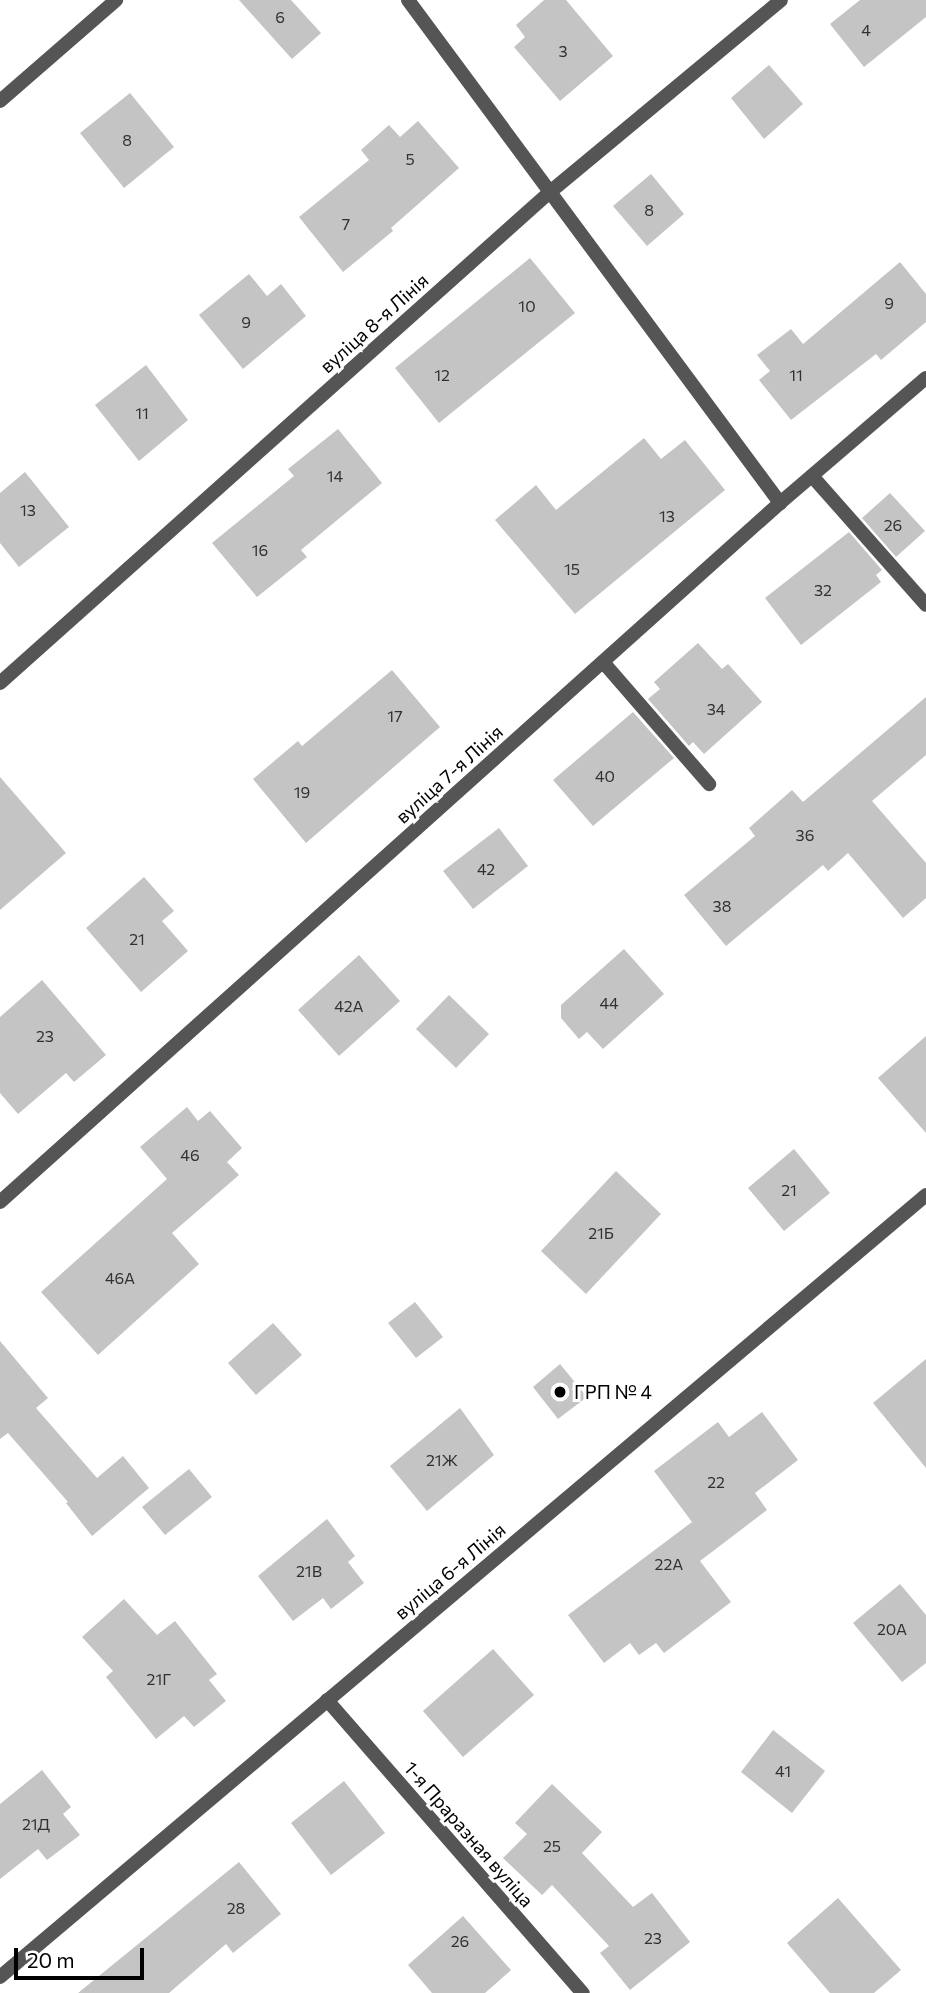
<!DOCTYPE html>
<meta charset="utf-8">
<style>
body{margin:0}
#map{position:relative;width:926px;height:1993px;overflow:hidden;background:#fff;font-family:Commissioner,sans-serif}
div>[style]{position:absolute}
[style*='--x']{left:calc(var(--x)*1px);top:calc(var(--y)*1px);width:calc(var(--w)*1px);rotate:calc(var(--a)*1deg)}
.building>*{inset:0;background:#c4c4c4}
.lane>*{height:14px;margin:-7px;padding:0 7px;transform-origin:7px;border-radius:7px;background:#555}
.street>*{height:14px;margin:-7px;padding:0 7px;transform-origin:7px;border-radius:7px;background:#555}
.dots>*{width:19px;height:19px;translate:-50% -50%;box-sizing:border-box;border:4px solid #fff;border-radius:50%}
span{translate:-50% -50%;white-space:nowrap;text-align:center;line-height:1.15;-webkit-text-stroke:6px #fff;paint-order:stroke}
.number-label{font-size:16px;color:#313131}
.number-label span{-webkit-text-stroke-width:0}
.street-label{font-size:19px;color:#000}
.poi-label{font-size:19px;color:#000}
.left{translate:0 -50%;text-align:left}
.scale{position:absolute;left:14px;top:1948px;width:130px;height:32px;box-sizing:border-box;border:4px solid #000;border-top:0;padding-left:9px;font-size:21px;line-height:24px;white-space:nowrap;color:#000;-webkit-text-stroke:5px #fff;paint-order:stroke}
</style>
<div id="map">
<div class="building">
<i style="clip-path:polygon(239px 0,291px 0,321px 33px,292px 59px)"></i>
<i style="clip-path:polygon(544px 0,566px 0,613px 56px,560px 101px,514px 47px,525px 37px,516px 25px)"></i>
<i style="clip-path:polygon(860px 0,926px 0,926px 17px,864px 67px,830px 24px)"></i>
<i style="clip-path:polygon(769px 65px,803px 104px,764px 139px,731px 98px)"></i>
<i style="clip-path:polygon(130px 93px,174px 147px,124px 188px,80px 133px)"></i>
<i style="clip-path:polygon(418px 121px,459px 168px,391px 228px,393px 231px,343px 272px,299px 217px,369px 160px,361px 150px,389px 125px,400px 137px)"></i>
<i style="clip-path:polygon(651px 174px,684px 214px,647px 246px,613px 206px)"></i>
<i style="clip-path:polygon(530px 258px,575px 313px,439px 423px,395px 368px)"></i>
<i style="clip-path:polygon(900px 262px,926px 294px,926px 322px,881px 360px,876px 354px,791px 420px,759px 380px,770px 371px,757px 355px,791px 329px,803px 344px)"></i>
<i style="clip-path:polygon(249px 274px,267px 296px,281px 284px,306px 316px,243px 369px,199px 315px)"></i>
<i style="clip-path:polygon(146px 365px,188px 420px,139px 461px,95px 405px)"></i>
<i style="clip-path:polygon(338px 429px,382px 483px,301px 550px,307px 557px,257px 597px,212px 543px,294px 476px,288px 469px)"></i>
<i style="clip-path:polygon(644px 438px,661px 459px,685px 440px,725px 490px,575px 614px,495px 520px,536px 485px,556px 510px)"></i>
<i style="clip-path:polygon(25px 472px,69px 527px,19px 567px,0 543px,0 493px)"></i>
<i style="clip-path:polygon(890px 493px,925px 531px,896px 557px,862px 518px)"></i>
<i style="clip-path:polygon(849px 532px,882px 570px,876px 575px,881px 582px,801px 645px,765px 598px)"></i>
<i style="clip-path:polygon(698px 643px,722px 669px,728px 664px,762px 702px,704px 754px,693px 742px,689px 746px,648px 699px,660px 689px,654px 682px)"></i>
<i style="clip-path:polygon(392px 670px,440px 727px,306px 843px,253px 779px,298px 741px,302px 746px)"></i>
<i style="clip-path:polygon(926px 697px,926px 755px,872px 801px,926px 863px,926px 898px,903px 918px,848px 853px,828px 871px,823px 865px,726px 946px,684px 895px,755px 836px,749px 828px,792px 790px,803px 802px)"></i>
<i style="clip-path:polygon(633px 712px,674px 758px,593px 826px,553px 780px)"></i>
<i style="clip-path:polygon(0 777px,66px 853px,0 910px)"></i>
<i style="clip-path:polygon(499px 828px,528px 866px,473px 909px,443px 871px)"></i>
<i style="clip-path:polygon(144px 877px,174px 911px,162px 921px,188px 951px,141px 992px,86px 928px)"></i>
<i style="clip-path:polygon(624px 949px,664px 994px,603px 1049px,587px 1032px,579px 1039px,561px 1018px,561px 1005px)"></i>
<i style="clip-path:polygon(359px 955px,400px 1001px,339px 1056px,298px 1010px)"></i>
<i style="clip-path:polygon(42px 980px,106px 1055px,74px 1082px,66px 1073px,18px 1114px,0 1093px,0 1017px)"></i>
<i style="clip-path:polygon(449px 995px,489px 1034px,456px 1068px,416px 1029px)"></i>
<i style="clip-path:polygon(926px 1036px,926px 1133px,878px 1078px)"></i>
<i style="clip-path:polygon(187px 1107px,198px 1121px,210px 1111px,242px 1148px,227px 1162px,239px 1175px,172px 1233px,199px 1264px,98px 1355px,41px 1292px,167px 1179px,140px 1147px)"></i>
<i style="clip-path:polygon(794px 1149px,830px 1193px,784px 1231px,748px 1188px)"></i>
<i style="clip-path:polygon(616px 1171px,661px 1214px,586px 1294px,541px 1251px)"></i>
<i style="clip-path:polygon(415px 1302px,443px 1337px,416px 1358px,388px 1323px)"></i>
<i style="clip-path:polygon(273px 1323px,302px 1355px,256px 1395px,228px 1363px)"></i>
<i style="clip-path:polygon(0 1341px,48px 1398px,36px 1408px,97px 1478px,123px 1456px,149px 1488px,92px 1536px,66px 1503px,68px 1502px,8px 1433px,0 1439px)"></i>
<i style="clip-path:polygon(926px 1359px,926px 1468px,873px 1403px)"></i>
<i style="clip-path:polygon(560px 1364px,587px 1397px,558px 1419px,533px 1387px)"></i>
<i style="clip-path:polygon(460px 1408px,494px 1455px,427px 1511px,390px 1466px)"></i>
<i style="clip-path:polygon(762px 1412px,798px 1460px,755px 1493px,767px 1510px,700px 1561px,731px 1602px,664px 1653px,656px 1643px,639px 1655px,630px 1643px,604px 1663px,568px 1615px,692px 1522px,654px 1471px,718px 1422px,729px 1437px)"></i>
<i style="clip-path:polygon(189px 1469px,212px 1497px,165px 1535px,142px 1507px)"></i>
<i style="clip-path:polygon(327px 1519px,355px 1556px,348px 1562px,364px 1583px,331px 1609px,323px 1598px,293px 1621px,258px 1576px)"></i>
<i style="clip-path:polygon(900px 1584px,926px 1615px,926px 1663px,902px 1682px,853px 1623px)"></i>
<i style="clip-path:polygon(124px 1599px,157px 1635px,175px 1621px,217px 1674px,209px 1680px,226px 1701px,194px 1727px,184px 1716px,156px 1739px,106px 1677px,113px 1671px,82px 1637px)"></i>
<i style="clip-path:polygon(493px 1649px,534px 1695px,463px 1757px,423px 1711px)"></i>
<i style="clip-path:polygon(773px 1730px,825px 1771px,792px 1813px,741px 1772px)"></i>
<i style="clip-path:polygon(42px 1770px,71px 1807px,63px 1814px,80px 1835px,47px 1860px,38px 1849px,0 1879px,0 1804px)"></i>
<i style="clip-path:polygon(344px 1781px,385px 1833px,331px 1875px,291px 1823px)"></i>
<i style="clip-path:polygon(552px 1784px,602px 1832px,582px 1853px,633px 1907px,652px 1893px,690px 1942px,630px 1990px,600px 1953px,609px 1946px,552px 1885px,542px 1895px,503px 1858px,527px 1834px,515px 1823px)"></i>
<i style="clip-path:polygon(239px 1862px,281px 1914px,233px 1953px,226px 1944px,169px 1993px,78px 1993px)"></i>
<i style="clip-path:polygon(838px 1898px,901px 1970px,874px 1993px,830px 1993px,787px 1943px)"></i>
<i style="clip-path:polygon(463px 1916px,511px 1970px,485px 1993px,432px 1993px,408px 1965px)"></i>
</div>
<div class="lane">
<i style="--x:812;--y:476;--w:172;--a:48.5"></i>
<i style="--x:603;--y:662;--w:162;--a:49"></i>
</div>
<div class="street">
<i style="--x:408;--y:0;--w:626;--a:53.51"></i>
<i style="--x:0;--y:101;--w:154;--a:-41"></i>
<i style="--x:0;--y:683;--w:737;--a:-41.76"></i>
<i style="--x:550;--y:192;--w:300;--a:-39.7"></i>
<i style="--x:0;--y:1202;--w:1047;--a:-41.87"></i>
<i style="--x:780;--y:503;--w:192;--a:-40.6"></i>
<i style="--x:327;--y:1700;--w:389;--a:48.9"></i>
<i style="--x:0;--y:1977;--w:1212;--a:-40.18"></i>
</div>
<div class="dots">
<i style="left:560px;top:1392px;background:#000"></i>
</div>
<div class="number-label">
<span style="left:280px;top:17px">6</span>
<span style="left:866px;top:30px">4</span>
<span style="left:563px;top:51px">3</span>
<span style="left:127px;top:140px">8</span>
<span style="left:410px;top:159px">5</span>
<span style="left:649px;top:210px">8</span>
<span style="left:346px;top:224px">7</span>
<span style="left:889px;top:303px">9</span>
<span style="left:527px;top:306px">10</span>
<span style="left:246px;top:322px">9</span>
<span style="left:442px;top:375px">12</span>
<span style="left:796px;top:375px">11</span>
<span style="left:142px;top:413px">11</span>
<span style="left:335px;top:476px">14</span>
<span style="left:28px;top:510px">13</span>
<span style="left:667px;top:516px">13</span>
<span style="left:893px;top:525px">26</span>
<span style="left:260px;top:550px">16</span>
<span style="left:572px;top:569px">15</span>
<span style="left:823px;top:590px">32</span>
<span style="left:716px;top:709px">34</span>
<span style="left:395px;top:716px">17</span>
<span style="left:605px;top:776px">40</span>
<span style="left:302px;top:792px">19</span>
<span style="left:805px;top:835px">36</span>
<span style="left:486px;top:869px">42</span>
<span style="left:722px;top:906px">38</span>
<span style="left:137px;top:939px">21</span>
<span style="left:609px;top:1003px">44</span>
<span style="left:349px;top:1006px">42А</span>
<span style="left:45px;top:1036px">23</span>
<span style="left:190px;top:1155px">46</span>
<span style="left:789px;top:1190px">21</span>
<span style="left:601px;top:1233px">21Б</span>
<span style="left:120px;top:1278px">46А</span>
<span style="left:442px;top:1460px">21Ж</span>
<span style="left:716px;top:1482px">22</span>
<span style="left:669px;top:1564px">22А</span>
<span style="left:309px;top:1571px">21В</span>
<span style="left:892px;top:1629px">20А</span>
<span style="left:159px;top:1679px">21Г</span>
<span style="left:783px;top:1771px">41</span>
<span style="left:36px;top:1824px">21Д</span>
<span style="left:552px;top:1846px">25</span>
<span style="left:236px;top:1908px">28</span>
<span style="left:653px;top:1938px">23</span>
<span style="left:460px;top:1941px">26</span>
</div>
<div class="street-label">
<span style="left:374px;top:323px;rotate:-42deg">вуліца 8-я Лінія</span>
<span style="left:449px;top:774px;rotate:-42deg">вуліца 7-я Лінія</span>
<span style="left:450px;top:1571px;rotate:-40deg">вуліца 6-я Лінія</span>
<span style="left:469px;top:1834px;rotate:49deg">1-я Праразная вуліца</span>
</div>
<div class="poi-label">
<span class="left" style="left:574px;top:1392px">ГРП № 4</span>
</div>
<div class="scale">20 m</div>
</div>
